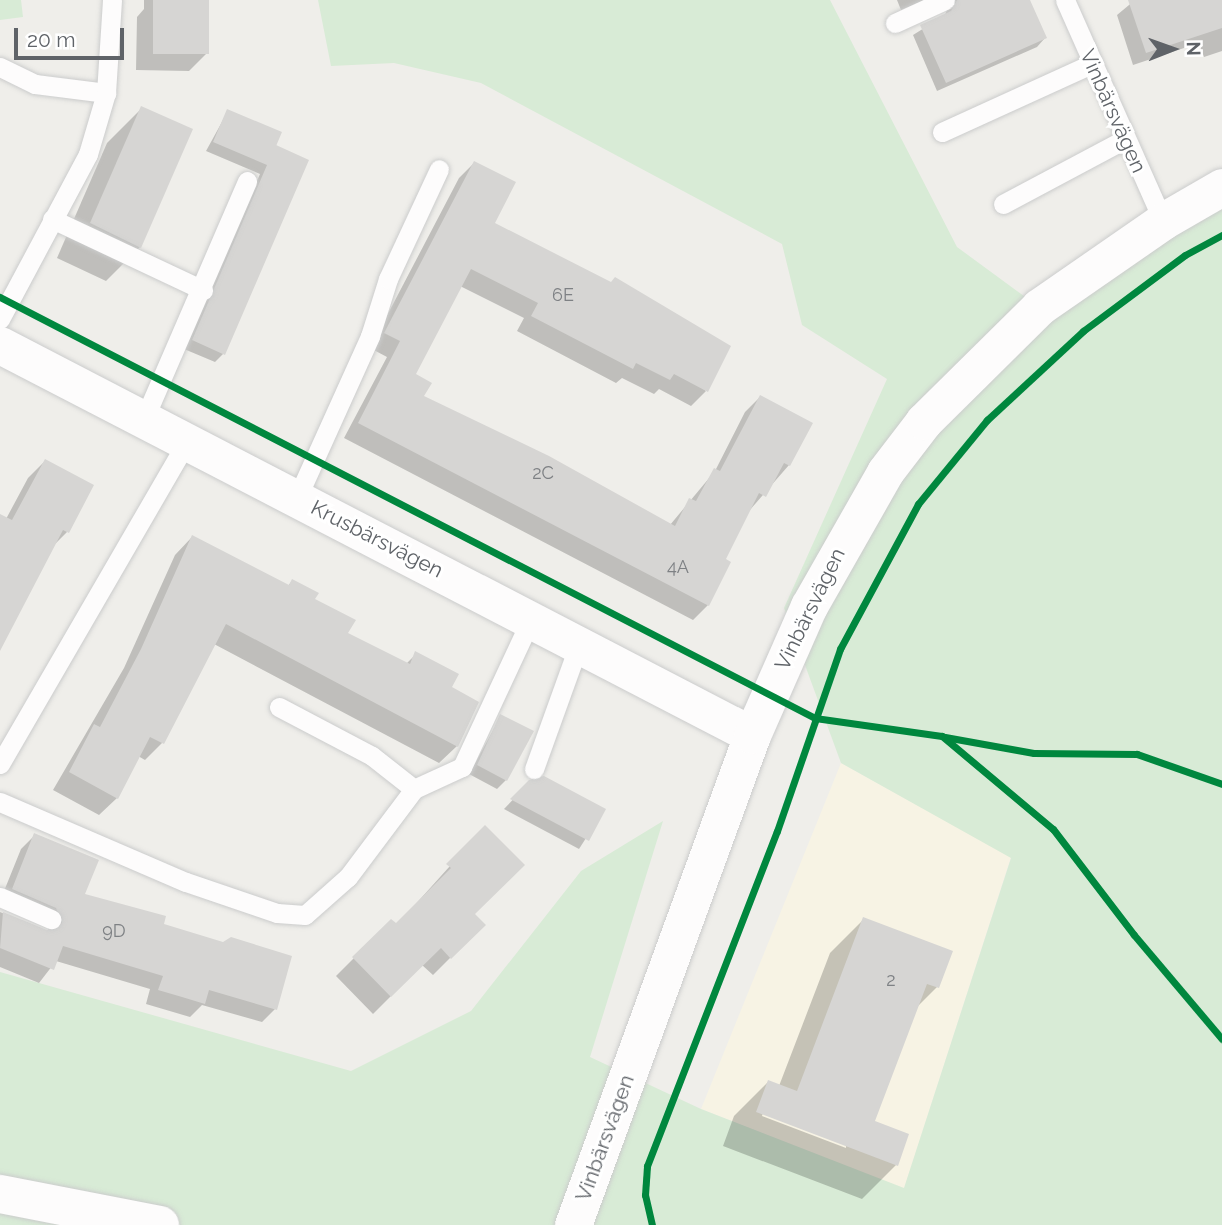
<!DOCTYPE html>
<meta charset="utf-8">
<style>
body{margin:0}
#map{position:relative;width:1222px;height:1225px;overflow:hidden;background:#efeeea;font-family:Raleway,sans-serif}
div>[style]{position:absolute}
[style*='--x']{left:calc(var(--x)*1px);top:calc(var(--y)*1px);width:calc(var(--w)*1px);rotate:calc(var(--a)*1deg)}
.commercial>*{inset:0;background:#f7f3e4}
.green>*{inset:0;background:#d8ebd6}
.shadow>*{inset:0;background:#0003}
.building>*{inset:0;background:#d6d5d3}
.roads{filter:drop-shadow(0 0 2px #cbcccc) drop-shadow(0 0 2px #cbcccc)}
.lane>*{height:19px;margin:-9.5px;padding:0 9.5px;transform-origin:9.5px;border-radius:9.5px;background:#fdfcfc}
.street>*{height:37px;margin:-18.5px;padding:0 18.5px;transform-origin:18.5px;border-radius:18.5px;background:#fdfcfc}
.secondary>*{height:38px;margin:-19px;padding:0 19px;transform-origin:19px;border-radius:19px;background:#fdfcfc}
.cycleway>*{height:7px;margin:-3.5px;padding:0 3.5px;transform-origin:3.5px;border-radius:3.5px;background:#00873e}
span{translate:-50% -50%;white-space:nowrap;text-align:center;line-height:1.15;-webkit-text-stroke:6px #fff;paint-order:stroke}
.number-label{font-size:18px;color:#7e8184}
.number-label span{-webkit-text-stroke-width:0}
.street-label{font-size:21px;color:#5f6368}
.north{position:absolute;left:1138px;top:14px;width:70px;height:70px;-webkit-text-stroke:5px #fff;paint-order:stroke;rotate:89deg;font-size:19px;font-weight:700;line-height:28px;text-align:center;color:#5f6368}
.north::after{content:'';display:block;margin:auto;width:24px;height:32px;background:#5f6368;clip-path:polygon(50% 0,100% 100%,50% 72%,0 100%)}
.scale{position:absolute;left:14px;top:28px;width:110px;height:32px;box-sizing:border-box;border:4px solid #5f6368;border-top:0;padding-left:9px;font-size:21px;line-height:24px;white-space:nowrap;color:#5f6368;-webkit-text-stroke:5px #fff;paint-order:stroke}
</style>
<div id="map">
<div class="commercial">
<i style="clip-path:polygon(841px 763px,1011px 857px,904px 1189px,701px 1109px)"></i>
</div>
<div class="green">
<i style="clip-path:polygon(0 0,21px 0,23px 17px,0 20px)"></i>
<i style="clip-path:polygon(318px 0,830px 0,957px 247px,1039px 307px,1222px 201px,1222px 1225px,0 1225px,0 972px,351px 1071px,471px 1011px,581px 871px,663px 821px,590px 1057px,701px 1109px,904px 1188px,1011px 858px,841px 763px,784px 608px,887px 379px,802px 325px,782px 244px,481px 83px,394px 63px,331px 66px)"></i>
</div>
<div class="shadow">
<i style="clip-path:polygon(144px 0,207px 0,207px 53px,189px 71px,136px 70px,137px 17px,144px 9px)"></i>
<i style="clip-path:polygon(897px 0,925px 0,901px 10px)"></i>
<i style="clip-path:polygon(942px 0,1029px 0,1045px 38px,1037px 47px,937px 91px,913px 35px,945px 15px,949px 5px)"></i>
<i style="clip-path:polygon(1135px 0,1222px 0,1222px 51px,1204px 57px,1199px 43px,1133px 65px,1117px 15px)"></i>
<i style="clip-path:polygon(141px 109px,140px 247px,106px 281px,57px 258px,107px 143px)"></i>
<i style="clip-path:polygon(228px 111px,279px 133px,223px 354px,215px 362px,184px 349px,260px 174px,206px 151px)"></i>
<i style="clip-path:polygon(474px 163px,492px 223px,706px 391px,691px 406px,659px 389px,654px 394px,622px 378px,616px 383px,517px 331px,524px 318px,460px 286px,414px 375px,422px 397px,670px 525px,715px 471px,745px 412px,760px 397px,789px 465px,749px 511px,723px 559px,729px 562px,708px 605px,693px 620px,344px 438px,387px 357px,370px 348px,459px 178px)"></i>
<i style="clip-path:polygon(45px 461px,67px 532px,53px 546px,0 648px,0 516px,6px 519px,28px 478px)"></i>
<i style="clip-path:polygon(192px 537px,287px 587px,292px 581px,346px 634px,406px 664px,416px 654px,449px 688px,457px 746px,439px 763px,214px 644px,162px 743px,145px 760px,138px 756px,117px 798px,99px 815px,53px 790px,124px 668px,175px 555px)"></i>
<i style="clip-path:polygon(501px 716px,506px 780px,497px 789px,469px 774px)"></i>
<i style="clip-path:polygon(530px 782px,604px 810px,579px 849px,504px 809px)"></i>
<i style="clip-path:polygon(485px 827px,466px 942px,433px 975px,422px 965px,373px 1014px,336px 976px,391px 921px,396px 926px)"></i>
<i style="clip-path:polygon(35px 835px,83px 895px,161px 926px,275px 1009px,262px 1022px,202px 1005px,190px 1017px,146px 1004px,150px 989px,56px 961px,39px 983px,0 967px,0 912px,49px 932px,47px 925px,0 901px,21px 849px)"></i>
<i style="clip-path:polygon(evenodd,864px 919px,937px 987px,916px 1008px,873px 1122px,896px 1165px,862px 1199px,723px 1146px,734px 1116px,768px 1082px,779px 1086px,830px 953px,864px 919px,763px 1113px,846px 1144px,846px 1148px,762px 1116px,763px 1113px)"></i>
</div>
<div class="building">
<i style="clip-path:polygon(153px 0,209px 0,209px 54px,153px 54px)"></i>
<i style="clip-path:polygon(957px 0,1030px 0,1047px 38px,946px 83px,920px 25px,951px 11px)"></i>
<i style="clip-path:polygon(1128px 0,1222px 0,1222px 28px,1146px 53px)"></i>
<i style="clip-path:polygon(141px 106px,193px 129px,141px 248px,90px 223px)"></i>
<i style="clip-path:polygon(227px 109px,282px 132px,271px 158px,276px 145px,309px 160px,225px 355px,192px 340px,267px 165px,213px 142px)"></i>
<i style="clip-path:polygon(474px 161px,516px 182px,495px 223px,611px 282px,615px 277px,731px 346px,708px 392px,674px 374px,670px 380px,636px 363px,633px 369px,531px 316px,538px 303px,471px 269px,416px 374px,432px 383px,424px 396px,549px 456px,675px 526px,689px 498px,696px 501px,714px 468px,720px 471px,760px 395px,813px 423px,790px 466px,784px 463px,766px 497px,759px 493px,726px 559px,731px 562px,709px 606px,358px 423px,400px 341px,384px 333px)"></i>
<i style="clip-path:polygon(45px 459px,94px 485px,69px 533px,63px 530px,0 651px,0 514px,12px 520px)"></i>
<i style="clip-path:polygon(192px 535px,289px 585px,292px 579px,319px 593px,315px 599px,356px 620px,348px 633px,410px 664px,415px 651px,459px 674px,452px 687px,479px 702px,458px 747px,226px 624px,164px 744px,150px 737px,118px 799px,69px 772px,94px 724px,100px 727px,141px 649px)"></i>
<i style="clip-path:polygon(500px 714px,534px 731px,507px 781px,477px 765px)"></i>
<i style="clip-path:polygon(544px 776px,606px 809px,589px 841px,510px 799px,529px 780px)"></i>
<i style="clip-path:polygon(485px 825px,525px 865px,475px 914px,486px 925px,451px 959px,441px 948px,391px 997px,352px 957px,391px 919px,396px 923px,451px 868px,446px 864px)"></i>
<i style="clip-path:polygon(34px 833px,99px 860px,85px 894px,166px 916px,164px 924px,223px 942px,231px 937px,292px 956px,277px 1010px,209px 990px,205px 1004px,182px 997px,158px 990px,163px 976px,63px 946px,54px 970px,0 948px,3px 912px,47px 930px,62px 923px,56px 908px,12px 889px)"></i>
<i style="clip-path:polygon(863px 917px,953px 951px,939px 988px,927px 984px,875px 1121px,909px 1134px,898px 1166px,756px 1112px,768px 1080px,797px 1091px)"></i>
</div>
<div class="roads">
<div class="lane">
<i style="--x:1065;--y:0;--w:242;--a:66.1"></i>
<i style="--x:895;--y:23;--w:55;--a:-24.7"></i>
<i style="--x:0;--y:67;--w:39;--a:26"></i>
<i style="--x:35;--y:84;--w:72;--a:7.2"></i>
<i style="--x:942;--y:132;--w:164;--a:-24.5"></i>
<i style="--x:1003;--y:204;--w:138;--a:-28"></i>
<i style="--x:52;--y:219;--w:167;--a:25.2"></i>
<i style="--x:0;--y:319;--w:187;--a:-61.9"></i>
<i style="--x:88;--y:154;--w:64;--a:-73.6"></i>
<i style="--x:106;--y:93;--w:93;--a:-86.3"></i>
<i style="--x:145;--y:417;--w:257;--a:-66.6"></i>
<i style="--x:297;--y:498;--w:178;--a:-65.7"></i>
<i style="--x:370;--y:336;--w:60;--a:-72.5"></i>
<i style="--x:388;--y:279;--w:121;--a:-65.1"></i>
<i style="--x:279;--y:707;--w:105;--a:27.8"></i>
<i style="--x:372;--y:756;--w:53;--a:38.2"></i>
<i style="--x:0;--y:764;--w:373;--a:-59.9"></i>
<i style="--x:534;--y:769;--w:133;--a:-70.2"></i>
<i style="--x:0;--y:802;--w:202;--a:23.3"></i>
<i style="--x:186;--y:882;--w:96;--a:18.8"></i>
<i style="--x:277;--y:913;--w:28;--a:4"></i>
<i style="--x:305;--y:915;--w:57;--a:-41.5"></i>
<i style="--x:348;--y:877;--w:110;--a:-53.1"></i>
<i style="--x:414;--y:789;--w:53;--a:-24.6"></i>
<i style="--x:462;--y:767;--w:163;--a:-65"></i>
<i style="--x:0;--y:897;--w:56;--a:23.3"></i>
</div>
<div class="street">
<i style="--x:0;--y:345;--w:847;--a:27.41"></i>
<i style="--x:573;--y:1225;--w:522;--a:-69.93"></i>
<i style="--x:752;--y:735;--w:141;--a:-66.2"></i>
<i style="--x:809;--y:606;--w:154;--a:-60.4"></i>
<i style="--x:885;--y:472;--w:64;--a:-52.6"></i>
<i style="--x:924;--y:421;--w:162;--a:-44.7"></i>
<i style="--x:1039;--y:307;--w:151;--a:-34.7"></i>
<i style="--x:1163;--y:221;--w:68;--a:-30"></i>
</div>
<div class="secondary">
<i style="--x:0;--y:1194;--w:163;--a:11"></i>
</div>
</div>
<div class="cycleway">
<i style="--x:0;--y:297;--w:917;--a:27.32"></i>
<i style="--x:815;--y:718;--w:128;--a:8.1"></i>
<i style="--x:942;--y:736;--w:145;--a:40"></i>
<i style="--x:1053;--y:829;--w:133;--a:52.6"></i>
<i style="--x:1134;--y:935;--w:136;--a:49.8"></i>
<i style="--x:945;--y:737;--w:90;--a:10.2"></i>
<i style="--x:1034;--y:753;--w:103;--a:0.6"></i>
<i style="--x:1137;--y:754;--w:90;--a:19.4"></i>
<i style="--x:652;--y:1225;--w:31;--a:-103"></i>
<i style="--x:645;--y:1195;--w:29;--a:-86"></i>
<i style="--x:647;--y:1166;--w:359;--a:-68.8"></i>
<i style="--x:777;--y:831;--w:193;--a:-70.9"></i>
<i style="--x:840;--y:649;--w:165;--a:-61.7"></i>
<i style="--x:918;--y:504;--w:109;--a:-50.6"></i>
<i style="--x:987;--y:420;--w:131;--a:-42.8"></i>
<i style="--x:1083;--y:331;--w:127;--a:-36.7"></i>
<i style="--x:1185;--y:255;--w:42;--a:-28.4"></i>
</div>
<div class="number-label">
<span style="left:563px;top:295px">6E</span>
<span style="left:543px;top:473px">2C</span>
<span style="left:678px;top:567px">4A</span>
<span style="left:114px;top:931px">9D</span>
<span style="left:891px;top:980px">2</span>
</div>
<div class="street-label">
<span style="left:1113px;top:111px;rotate:66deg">Vinbärsvägen</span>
<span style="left:377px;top:539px;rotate:27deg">Krusbärsvägen</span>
<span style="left:810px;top:609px;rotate:-64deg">Vinbärsvägen</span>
<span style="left:605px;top:1138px;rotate:-70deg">Vinbärsvägen</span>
</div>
<div class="north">N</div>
<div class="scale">20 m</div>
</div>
